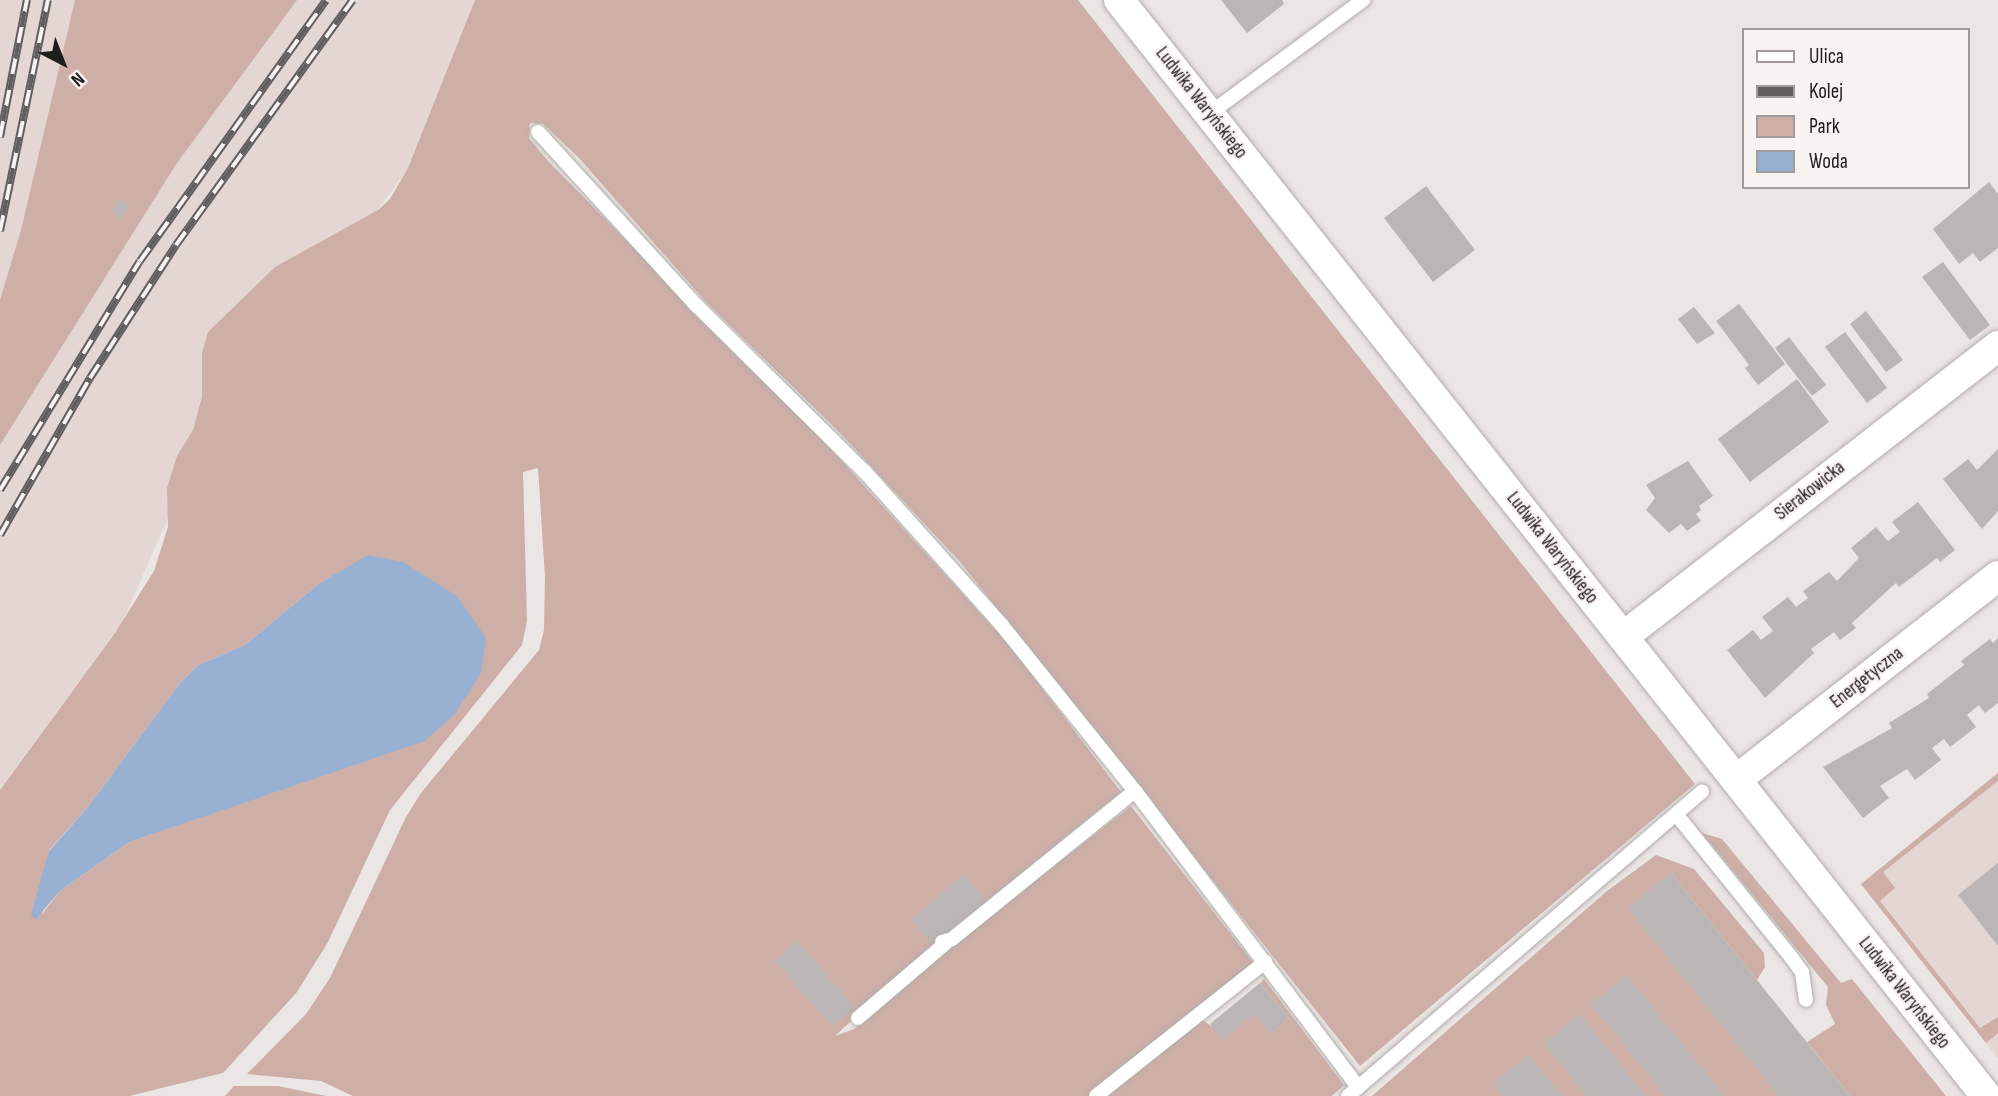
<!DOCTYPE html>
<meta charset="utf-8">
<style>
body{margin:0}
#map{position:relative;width:1998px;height:1096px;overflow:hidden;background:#ebe5e4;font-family:"Sofia Sans Condensed",sans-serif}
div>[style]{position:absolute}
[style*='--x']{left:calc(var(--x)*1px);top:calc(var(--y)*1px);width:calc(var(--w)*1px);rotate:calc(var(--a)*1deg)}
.built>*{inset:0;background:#e4d6d3}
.green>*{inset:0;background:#cdafa7}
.water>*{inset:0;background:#98b0d2}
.building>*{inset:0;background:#bbb6b5}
.roads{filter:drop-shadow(0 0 2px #b3aead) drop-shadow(0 0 2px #b3aead)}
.service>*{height:14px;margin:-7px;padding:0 7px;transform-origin:7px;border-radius:7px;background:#fff}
.minor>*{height:30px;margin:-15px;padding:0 15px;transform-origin:15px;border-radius:15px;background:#fff}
.rail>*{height:8px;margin-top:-4px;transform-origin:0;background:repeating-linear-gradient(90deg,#f8f2f1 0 16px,#615e5e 0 32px);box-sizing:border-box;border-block:2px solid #615e5e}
span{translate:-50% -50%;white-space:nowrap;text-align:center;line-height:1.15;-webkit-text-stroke:5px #f8f2f1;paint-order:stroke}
.street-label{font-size:19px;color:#1e1c1c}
.legend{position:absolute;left:1742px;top:28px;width:228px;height:161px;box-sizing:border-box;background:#f8f2f1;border:2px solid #a19c9c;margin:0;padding:9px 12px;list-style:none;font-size:21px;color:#1e1c1c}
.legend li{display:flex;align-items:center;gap:14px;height:35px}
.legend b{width:35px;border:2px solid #a19c9c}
.north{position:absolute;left:28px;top:28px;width:70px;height:70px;-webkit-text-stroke:5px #f8f2f1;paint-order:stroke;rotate:138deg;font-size:19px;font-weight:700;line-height:28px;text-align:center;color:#1e1c1c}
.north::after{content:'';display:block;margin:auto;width:24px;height:32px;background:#1e1c1c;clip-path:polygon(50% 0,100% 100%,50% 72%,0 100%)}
</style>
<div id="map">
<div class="built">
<i style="clip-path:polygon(0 0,488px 0,465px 95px,203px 438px,122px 623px,0 789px)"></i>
<i style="clip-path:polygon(1998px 773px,1998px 1058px,1861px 884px)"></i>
</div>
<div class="green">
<i style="clip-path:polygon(75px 0,297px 0,177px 163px,0 445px,0 300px,21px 230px)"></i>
<i style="clip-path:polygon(evenodd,475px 0,1078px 0,1695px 784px,1360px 1066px,961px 563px,839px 432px,706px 302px,578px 157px,543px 124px,530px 123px,529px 138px,548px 161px,818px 435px,1010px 646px,1121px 792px,933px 945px,835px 1036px,854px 1029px,940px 955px,1131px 806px,1254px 964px,1091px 1096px,353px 1096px,321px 1081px,247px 1074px,306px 1014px,330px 978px,406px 817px,421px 793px,539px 650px,544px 630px,545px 577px,538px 468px,523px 472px,527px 621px,522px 645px,390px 810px,328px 942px,297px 992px,223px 1073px,129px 1096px,0 1096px,0 790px,115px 633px,154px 571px,168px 527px,167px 488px,177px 456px,193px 430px,202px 397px,202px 353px,208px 332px,275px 267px,378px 210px,390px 199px,408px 168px,475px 0,317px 585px,320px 776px,129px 842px,60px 891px,42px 914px,49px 850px,88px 807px,180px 683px,198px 665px,245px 645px,317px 585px)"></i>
<i style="clip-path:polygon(1998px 773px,1998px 781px,1883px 872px,1895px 888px,1880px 901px,1980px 1028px,1998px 1017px,1998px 1033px,1986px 1043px,1861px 884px)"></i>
<i style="clip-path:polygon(1702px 833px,1722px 839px,1841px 983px,1852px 979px,1946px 1096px,1850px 1096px,1807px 1042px,1835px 1024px,1826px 1005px,1828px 987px)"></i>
<i style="clip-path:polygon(1656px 855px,1694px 869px,1764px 953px,1765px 967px,1757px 980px,1671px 873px,1779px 1096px,1372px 1096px,1607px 891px)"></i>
<i style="clip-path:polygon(1264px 979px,1344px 1085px,1332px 1096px,1103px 1096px,1201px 1019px,1214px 1028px,1255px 1014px,1272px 1033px,1289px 1018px,1260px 983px)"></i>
<i style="clip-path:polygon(234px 1086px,278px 1086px,326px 1096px,225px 1096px)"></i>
</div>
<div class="water">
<i style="clip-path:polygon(368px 555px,403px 562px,457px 596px,486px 638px,481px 673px,455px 714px,425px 741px,129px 842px,60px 891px,36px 919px,31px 915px,49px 851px,88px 807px,180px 683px,198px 665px,245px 645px,317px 585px)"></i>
</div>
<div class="building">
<i style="clip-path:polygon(1221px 0,1282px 0,1284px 4px,1247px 33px)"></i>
<i style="clip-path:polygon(1989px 182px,1998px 194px,1998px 248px,1980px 262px,1973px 253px,1959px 264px,1933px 229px)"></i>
<i style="clip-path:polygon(1426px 186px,1475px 250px,1433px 282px,1384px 218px)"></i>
<i style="clip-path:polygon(119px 199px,130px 206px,121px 219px,111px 212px)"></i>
<i style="clip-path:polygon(1943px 262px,1990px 325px,1970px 340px,1922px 277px)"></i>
<i style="clip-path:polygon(1739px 304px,1785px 364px,1758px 385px,1745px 368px,1749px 365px,1716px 321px)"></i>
<i style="clip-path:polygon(1694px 307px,1715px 333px,1697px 344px,1678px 319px)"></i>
<i style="clip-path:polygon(1866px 311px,1903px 360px,1886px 372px,1850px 324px)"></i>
<i style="clip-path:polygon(1845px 332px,1887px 388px,1867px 403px,1825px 347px)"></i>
<i style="clip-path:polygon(1789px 337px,1826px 385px,1812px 396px,1775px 348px)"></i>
<i style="clip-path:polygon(1797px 379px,1829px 422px,1750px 482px,1718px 439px)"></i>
<i style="clip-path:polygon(1998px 449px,1998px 511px,1982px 529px,1943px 479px,1968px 459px,1977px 470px)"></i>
<i style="clip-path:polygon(1688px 461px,1713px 496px,1699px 506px,1701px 510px,1696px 514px,1701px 521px,1687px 531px,1681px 524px,1669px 533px,1646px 510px,1655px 498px,1646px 485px)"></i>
<i style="clip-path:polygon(1918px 502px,1955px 550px,1940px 562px,1937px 558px,1899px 587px,1896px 583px,1852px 623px,1856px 628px,1840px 640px,1834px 632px,1811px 649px,1814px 653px,1765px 698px,1727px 650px,1753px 630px,1761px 640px,1773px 631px,1762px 617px,1788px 597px,1796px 607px,1808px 598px,1803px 591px,1829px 572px,1837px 581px,1859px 558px,1851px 548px,1876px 527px,1888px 541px,1900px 532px,1892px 522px)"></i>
<i style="clip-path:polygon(1998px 638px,1998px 703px,1985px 713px,1979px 705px,1967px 715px,1976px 727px,1950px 747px,1944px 739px,1932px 748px,1941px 760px,1915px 780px,1907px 769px,1880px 786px,1889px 798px,1863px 818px,1823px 767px,1892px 728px,1889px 723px,1929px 698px,1927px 694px,1964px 665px,1961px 661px,1990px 639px,1993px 643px)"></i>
<i style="clip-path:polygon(1998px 863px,1998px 946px,1958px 895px)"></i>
<i style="clip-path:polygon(1671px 873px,1757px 980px,1850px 1096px,1779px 1096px,1681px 974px,1628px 908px)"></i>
<i style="clip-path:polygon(964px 875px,986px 901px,933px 945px,911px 919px)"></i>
<i style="clip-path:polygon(797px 941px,855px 1007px,832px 1026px,775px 961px)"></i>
<i style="clip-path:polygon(1627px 975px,1723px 1094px,1721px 1096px,1665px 1096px,1591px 1004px)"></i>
<i style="clip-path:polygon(1260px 983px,1289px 1018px,1271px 1034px,1255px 1014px,1223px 1040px,1210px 1024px)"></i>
<i style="clip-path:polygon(1580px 1014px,1646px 1096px,1587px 1096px,1544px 1043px)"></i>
<i style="clip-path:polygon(1529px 1055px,1562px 1096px,1503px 1096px,1493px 1084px)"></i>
</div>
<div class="roads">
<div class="service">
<i style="--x:1209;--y:114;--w:192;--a:-36.5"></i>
<i style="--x:538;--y:132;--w:236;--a:47.6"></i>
<i style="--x:697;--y:306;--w:236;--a:44.7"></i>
<i style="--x:865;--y:472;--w:204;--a:48.2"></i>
<i style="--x:1001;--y:624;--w:214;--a:51.3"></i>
<i style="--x:1135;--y:791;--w:371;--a:53"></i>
<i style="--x:1676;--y:814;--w:184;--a:51.2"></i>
<i style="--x:1791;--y:957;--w:19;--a:54"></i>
<i style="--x:1802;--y:972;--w:28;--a:82"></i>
<i style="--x:942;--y:942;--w:10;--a:-17"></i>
<i style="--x:952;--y:939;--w:235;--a:-39"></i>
<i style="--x:858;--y:1018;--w:117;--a:-40.5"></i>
<i style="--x:1096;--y:1096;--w:216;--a:-38.4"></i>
<i style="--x:1348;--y:1096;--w:467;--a:-40.7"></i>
</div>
<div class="minor">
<i style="--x:1119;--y:0;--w:1397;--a:51.65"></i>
<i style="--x:1623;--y:637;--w:475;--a:-37.8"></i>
<i style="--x:1736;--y:780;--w:332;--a:-37.9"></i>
</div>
</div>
<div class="rail">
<i style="--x:0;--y:137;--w:140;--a:-78.9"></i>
<i style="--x:0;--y:231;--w:236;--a:-78.3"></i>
<i style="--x:0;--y:490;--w:268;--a:-58.6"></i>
<i style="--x:140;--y:261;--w:320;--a:-54.5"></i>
<i style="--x:0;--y:535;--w:181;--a:-60.2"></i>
<i style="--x:90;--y:378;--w:158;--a:-57.1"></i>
<i style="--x:176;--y:245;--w:302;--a:-54.2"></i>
</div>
<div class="street-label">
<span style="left:1201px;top:103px;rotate:52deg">Ludwika Waryńskiego</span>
<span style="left:1810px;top:491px;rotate:-38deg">Sierakowicka</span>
<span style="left:1552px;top:548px;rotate:52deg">Ludwika Waryńskiego</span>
<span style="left:1867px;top:678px;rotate:-38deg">Energetyczna</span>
<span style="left:1904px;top:993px;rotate:52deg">Ludwika Waryńskiego</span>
</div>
<ul class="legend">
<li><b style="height:9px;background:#fff"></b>Ulica</li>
<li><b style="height:9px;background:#615e5e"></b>Kolej</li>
<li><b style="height:19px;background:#cdafa7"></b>Park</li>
<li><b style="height:19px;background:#98b0d2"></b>Woda</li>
</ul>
<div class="north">N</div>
</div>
